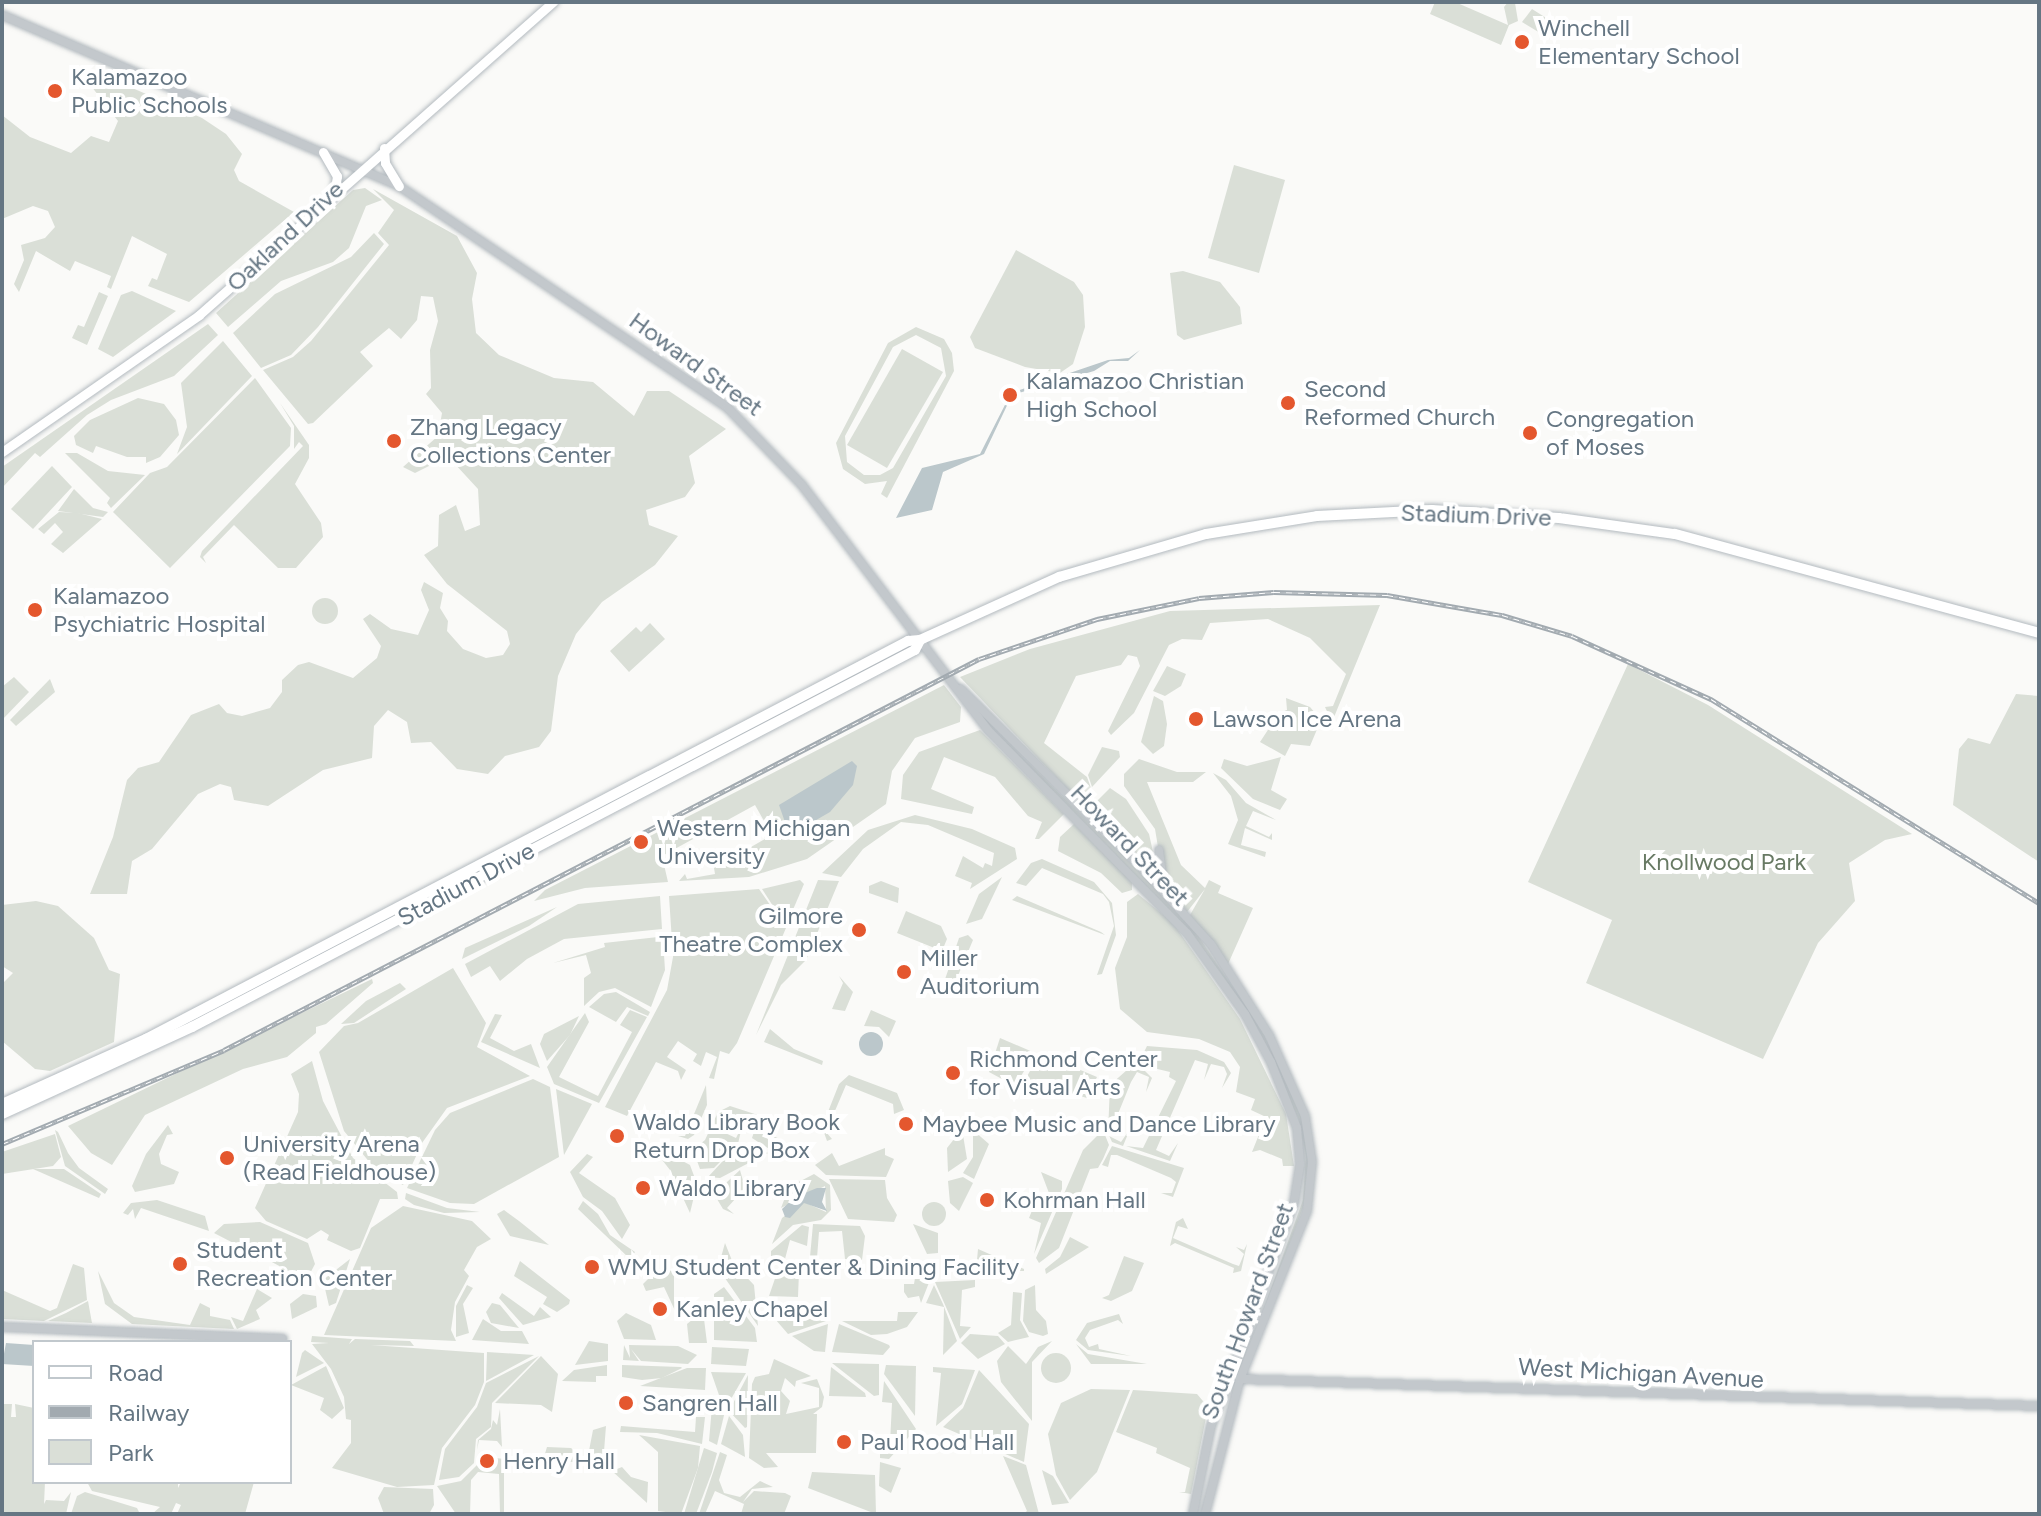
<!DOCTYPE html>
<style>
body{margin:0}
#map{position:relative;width:2041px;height:1516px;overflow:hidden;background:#fafaf8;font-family:Figtree,sans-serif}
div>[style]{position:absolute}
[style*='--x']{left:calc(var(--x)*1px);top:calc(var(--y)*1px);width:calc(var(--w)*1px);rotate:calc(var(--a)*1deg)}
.green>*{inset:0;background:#dadfd7}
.round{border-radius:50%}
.water>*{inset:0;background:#bbc7cb}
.roads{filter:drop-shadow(0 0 2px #b3babf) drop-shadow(0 0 2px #b3babf)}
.tertiary>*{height:8px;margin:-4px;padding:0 4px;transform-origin:4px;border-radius:4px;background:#c3c8cc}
.secondary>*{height:9px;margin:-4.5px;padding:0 4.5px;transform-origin:4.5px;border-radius:4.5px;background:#fff}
.primary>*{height:10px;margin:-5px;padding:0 5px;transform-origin:5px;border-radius:5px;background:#fff}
.rail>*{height:5px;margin-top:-2.5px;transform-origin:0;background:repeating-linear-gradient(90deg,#fff 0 6px,#a2aab0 0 12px);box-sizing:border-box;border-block:2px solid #a2aab0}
.dots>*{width:22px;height:22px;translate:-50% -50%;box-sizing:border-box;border:4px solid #fff;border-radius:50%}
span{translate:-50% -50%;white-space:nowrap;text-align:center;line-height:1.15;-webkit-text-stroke:8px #fff;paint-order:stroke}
.poi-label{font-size:24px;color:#657683}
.left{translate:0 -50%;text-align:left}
.right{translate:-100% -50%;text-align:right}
.street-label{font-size:24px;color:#657683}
.park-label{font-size:24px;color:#687a64}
.frame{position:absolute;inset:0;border:4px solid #657683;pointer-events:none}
.legend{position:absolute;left:32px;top:1340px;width:260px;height:144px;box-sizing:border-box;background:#fff;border:2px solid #c1c8cd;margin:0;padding:10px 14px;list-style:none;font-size:24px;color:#657683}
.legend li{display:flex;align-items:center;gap:16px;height:40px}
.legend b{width:40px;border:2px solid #c1c8cd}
</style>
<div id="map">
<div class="green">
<i style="clip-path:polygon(1435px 2px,1455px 2px,1508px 25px,1504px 7px,1508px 2px,1526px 3px,1515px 3px,1518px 21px,1509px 25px,1501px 45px,1430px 14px)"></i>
<i style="clip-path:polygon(1532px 9px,1551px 21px,1545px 36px,1522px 22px)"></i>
<i style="clip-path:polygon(88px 69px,202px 118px,226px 134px,242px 154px,234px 170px,239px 181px,294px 212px,189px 302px,148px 286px,152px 278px,157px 280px,167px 254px,132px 236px,111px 289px,107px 287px,111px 276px,75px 261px,70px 271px,36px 251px,19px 292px,14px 284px,24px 260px,21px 245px,45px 238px,55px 227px,48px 211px,33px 206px,2px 219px,2px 115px,30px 137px,71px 153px,91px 136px,109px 142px,118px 121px,85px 78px)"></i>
<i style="clip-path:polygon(1234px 165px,1285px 180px,1259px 273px,1208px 258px)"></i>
<i style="clip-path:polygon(365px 188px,382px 200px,366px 206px,349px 248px,333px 262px,281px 281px,228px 327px,216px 313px,353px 190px)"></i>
<i style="clip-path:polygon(373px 189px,457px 236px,477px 273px,472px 299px,476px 333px,499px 355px,554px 378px,593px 382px,634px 416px,647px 391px,669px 391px,726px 429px,689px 456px,695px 483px,685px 497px,646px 510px,649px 525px,678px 536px,655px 565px,602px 602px,576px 634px,558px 676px,551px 731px,539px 747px,505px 756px,488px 774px,457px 769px,431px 742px,411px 743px,407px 722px,388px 710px,374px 726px,372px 758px,323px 770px,268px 806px,234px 800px,231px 787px,220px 784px,198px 794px,152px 849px,132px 861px,127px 894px,90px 894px,113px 837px,127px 780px,138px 768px,159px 762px,191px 715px,219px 704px,227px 713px,242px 716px,270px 708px,282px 692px,282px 680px,298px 665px,309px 662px,353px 678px,377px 658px,381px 646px,363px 619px,370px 614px,391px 629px,418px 635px,429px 610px,421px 590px,424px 582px,443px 593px,440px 608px,448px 621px,447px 631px,463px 649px,486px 658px,503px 655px,510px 644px,507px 631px,447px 584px,424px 555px,438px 546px,439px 515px,456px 505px,465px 531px,480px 525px,478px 489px,454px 463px,441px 460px,415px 473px,403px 467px,438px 436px,442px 413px,426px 394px,431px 388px,430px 350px,438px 321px,433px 297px,421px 296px,417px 320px,401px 339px,389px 328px,360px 352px,373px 366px,313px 423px,308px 424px,263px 370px,293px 357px,311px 341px,389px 245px,378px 233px,394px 210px)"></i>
<i style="clip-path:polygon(374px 233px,384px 244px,318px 327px,291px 355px,261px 368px,233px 333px,275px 294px,351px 257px)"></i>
<i style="clip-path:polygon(1016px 250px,1074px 282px,1083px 295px,1085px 327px,1073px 364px,1060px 373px,1025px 367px,975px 348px,970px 337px)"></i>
<i style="clip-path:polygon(1183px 271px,1220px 282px,1240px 307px,1242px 324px,1184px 340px,1177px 335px,1170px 273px)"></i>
<i style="clip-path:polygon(132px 291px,176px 311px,113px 357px,98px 349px,121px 295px)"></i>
<i style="clip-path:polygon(99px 292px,108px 296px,87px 345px,72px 338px,78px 325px,84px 327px)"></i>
<i style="clip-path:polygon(208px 324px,218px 335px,174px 376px,111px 400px,87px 415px,40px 457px,35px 453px,2px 488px,2px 467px)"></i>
<i style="clip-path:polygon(evenodd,916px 327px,944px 339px,952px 353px,954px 371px,887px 498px,881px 494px,887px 481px,865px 484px,843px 469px,836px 443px,888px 343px,916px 327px,916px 335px,941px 348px,946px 376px,893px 468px,880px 475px,864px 475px,847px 462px,845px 436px,893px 347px,916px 335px)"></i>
<i style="clip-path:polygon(223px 341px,252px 376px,177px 454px,187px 427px,181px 383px)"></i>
<i style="clip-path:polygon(902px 349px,943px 372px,887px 468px,847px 445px)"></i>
<i style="clip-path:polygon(255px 378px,291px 428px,290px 446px,170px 568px,113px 512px,150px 473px,167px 467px)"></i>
<i style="clip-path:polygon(138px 398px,164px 404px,176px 420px,179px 435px,160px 457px,146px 463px,146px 457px,127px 457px,96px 446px,93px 453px,76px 445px,74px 436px,90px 420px)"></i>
<i style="clip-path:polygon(280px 403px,309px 445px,309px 458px,295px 484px,321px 523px,323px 537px,296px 568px,278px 568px,234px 525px,203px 557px,206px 563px,200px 557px,202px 551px,303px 446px,299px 442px,294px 449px,294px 426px)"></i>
<i style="clip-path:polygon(65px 453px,77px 453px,108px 471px,145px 475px,111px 508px,107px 503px,110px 498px)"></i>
<i style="clip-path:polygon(52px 466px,72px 487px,33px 529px,11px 509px)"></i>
<i style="clip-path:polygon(74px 489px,93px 508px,108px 512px,103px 517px,58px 511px)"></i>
<i style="clip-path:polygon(59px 512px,78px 513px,102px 519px,63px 553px,51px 544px,63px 532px,55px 523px,44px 534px,38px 529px)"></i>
<i class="round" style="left:312px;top:598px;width:26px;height:26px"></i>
<i style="clip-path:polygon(1380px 605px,1332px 722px,1325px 707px,1333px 706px,1346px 674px,1310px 638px,1268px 619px,1210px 623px,1202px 640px,1182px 639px,1169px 645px,1134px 713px,1111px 735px,1108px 731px,1140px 666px,1137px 657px,1128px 655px,1121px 665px,1076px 676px,1044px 743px,1087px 777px,1091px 788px,1078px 800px,960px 677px,1030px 649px,1170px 611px)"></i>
<i style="clip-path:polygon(650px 623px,665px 639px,629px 672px,610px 651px,636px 627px,641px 632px)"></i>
<i style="clip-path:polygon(1628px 664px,1708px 705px,1912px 834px,1885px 840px,1849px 863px,1855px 901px,1818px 943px,1763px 1059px,1586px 983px,1612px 920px,1528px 882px)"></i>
<i style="clip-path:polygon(1167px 666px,1186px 674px,1181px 686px,1165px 696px,1153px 691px)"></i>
<i style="clip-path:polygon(14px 677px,29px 692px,2px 720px,2px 687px)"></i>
<i style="clip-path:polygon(50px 679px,55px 692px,16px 726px,10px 720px)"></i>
<i style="clip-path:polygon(944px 685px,961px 707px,960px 722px,915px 738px,892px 771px,886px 804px,807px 859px,749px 877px,679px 881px,685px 874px,687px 879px,715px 874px,713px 862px,721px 858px,725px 862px,772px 835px,755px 805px,662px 856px,668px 882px,585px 888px,534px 901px,545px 890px)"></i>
<i style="clip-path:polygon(2016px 694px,2039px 696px,2039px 862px,1953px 805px,1959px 749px,1968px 738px,1990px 744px)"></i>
<i style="clip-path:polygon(1154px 696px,1163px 701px,1167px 724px,1164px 746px,1153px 754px,1141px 742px)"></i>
<i style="clip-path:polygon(1286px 698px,1310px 707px,1321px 720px,1310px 746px,1291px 744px,1285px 756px,1260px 742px,1279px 713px,1287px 710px)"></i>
<i style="clip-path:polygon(986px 722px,1158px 890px,1199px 937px,1264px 1035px,1299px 1109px,1309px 1152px,1306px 1200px,1246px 1358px,1303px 1200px,1306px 1155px,1299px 1120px,1250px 1017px,1194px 936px)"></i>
<i style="clip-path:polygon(980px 730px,1064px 814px,1039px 839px,1035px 839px,1042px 822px,1028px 816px,995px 777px,944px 757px,931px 789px,974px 807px,972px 814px,901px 799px,903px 775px,919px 752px)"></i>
<i style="clip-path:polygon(1102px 747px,1119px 751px,1120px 757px,1092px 787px,1088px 775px)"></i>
<i style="clip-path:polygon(1281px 757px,1271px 790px,1287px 799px,1280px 810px,1253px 799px,1221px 768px,1224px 759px,1247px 766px)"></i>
<i style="clip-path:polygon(1139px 759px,1177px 772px,1206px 772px,1193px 782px,1147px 782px,1181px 865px,1205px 888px,1209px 880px,1221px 886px,1218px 893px,1253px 908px,1228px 964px,1190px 915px,1205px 889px,1187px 912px,1164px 883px,1155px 829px,1124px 786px,1124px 774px)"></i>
<i style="clip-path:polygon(1213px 773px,1226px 780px,1246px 803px,1276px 820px,1253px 811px,1246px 826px,1269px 837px,1272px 833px,1272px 840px,1245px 828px,1241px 845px,1266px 852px,1265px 857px,1228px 844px,1238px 820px,1231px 796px)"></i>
<i style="clip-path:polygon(1110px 788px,1126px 799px,1149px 834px,1153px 852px,1144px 861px,1088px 810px)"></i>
<i style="clip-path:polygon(915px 815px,972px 829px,1015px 848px,1017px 859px,970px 889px,972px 883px,955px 876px,963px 856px,983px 868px,985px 863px,992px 866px,994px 853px,928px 825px,901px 822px,863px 849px,841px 877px,822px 873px,868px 830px)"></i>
<i style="clip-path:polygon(1074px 824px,1132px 882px,1132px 890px,1122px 893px,1101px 873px,1058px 851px,1060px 837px)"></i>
<i style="clip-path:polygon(1042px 859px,1094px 882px,1112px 903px,1116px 935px,1102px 974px,1097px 975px,1114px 926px,1109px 902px,1103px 894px,1042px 868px,1026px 886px,1016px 883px,1031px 863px)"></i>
<i style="clip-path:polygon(1002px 877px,982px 919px,966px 924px,979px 894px)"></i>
<i style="clip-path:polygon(800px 880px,804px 884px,786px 926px,762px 889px)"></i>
<i style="clip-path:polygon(818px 880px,839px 881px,806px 960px,781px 985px,756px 1035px)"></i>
<i style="clip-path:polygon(881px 881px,899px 888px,898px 903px,869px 893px,869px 886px)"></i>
<i style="clip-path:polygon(759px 889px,786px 928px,737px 1043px,729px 1054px,720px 1051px,714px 1079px,709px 1078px,717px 1057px,706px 1052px,701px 1066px,693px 1061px,697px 1054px,678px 1041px,667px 1057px,686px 1070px,681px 1080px,678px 1071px,656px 1062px,627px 1116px,605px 1107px,667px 990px,673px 957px,669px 896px)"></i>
<i style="clip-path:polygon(1138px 894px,1173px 923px,1240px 1019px,1286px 1114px,1294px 1166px,1283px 1166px,1282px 1159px,1260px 1150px,1252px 1152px,1266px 1117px,1251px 1110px,1255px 1099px,1236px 1092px,1240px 1067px,1230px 1052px,1199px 1039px,1147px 1032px,1120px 1009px,1115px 968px,1127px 937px,1127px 902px)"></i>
<i style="clip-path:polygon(660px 896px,662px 929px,564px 939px,527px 959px,500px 981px,490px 966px,471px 977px,465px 964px,578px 904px)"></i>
<i style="clip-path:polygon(1017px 896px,1101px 932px,1105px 935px,1012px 900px)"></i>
<i style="clip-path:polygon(36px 901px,58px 906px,94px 938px,109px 970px,120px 974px,114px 1042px,50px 1071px,35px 1069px,2px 1041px,2px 984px,13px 973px,2px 966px,2px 905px)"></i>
<i style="clip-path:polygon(557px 907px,529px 926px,462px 959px,465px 948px)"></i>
<i style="clip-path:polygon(906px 911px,941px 926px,947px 939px,942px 951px,897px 933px)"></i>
<i style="clip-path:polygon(968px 935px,973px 940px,949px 997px,939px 997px,959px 938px)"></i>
<i style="clip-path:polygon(658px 937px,663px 939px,665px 970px,651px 1007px,615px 988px,599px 992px,584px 1006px,584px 978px,591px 973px,586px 955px,553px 963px,605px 947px,604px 943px)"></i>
<i style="clip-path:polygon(453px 968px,486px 1023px,477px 1047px,530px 1076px,447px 1108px,422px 1143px,403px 1185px,375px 1169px,344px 1131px,319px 1052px,344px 1026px,358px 1023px)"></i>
<i style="clip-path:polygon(839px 976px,853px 992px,845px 1011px,832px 1009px,843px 983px)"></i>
<i style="clip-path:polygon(372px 979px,373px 983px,326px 1024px,316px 1027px,316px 1033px,287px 1057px,243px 1069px,145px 1115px,112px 1165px,91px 1153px,68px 1126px)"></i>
<i style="clip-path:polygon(400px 983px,406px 989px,354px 1023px,341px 1024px,366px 1001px)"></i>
<i style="clip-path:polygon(616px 992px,650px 1012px,648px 1016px,627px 1007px,616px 1022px,589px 1007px,604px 994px)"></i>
<i style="clip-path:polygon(630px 1010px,647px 1017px,599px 1103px,554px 1084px,547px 1067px,585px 1013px,589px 1022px,559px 1077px,598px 1096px,632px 1032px,620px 1025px)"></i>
<i style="clip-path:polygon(871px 1010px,896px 1021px,889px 1037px,879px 1027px,864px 1026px)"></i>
<i style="clip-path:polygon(495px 1014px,502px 1015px,490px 1038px,514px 1051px,531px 1044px,540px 1068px,481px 1042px)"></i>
<i style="clip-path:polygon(579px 1016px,570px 1035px,547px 1061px,540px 1044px,544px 1034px)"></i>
<i style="clip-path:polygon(770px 1029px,794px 1049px,823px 1061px,822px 1065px,764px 1042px)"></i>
<i style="clip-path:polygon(1000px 1038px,1035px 1053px,1015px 1086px,989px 1072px)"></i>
<i style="clip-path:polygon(1147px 1046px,1197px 1050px,1224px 1062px,1231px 1073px,1222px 1088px,1227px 1074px,1224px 1067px,1211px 1064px,1204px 1080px,1208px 1064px,1195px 1060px,1156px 1150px,1169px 1156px,1178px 1143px,1170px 1161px,1126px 1146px,1143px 1148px,1176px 1081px,1169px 1077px,1170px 1072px,1149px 1067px,1142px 1056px)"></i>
<i style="clip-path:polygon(1040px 1053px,1097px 1077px,1087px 1098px,1025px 1080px)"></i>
<i style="clip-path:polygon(312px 1061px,323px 1101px,353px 1158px,397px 1192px,398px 1199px,380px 1199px,360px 1248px,351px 1251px,327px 1240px,329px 1235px,321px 1230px,307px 1239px,266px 1221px,255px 1208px,298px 1112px,299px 1094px,291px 1074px)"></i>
<i style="clip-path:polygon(1136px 1062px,1152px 1078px,1146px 1092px,1149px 1077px,1137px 1072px,1131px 1082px,1109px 1136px,1121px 1142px,1130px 1129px,1123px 1146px,1112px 1142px,1108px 1133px,1110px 1085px)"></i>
<i style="clip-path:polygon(849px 1075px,897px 1093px,904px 1110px,894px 1114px,893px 1104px,846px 1085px,826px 1132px,832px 1139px,827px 1141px,822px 1127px,839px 1084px)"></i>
<i style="clip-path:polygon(533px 1079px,550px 1087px,559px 1157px,474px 1204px,450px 1203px,407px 1188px,435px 1130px,450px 1113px)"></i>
<i style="clip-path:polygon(706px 1085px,707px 1105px,694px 1135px,688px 1139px,678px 1136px,685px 1136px)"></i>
<i style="clip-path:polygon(556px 1089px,592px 1104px,564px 1155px)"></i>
<i style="clip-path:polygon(730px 1106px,764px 1117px,759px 1130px,780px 1139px,774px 1152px,752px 1138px,757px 1123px,752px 1121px,746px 1132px,743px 1124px,727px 1122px,723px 1132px,736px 1138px,742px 1126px,738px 1144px,714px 1168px,700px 1169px,693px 1150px,705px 1140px,718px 1112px)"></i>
<i style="clip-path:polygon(168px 1125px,173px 1134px,167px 1135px,159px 1154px,161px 1164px,179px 1172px,174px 1184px,135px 1192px,132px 1186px,146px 1154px)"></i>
<i style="clip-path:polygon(962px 1129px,967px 1159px,948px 1172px,947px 1148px)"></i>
<i style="clip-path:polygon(55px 1130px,58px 1132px,68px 1153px,79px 1168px,108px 1189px,105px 1194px,65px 1166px)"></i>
<i style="clip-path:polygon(973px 1130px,989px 1144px,974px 1179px,963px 1173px,973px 1157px)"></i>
<i style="clip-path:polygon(1103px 1130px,1109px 1145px,1103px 1159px,1098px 1168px,1090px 1169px,1059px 1248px,1039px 1263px,1036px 1258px,1083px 1150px)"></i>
<i style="clip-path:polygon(55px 1134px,61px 1157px,53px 1166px,2px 1174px,2px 1152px)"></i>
<i style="clip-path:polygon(645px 1141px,690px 1165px,697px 1184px,690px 1213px,670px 1170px,652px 1147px,640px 1147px)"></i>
<i style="clip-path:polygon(753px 1146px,768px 1153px,720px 1178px,708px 1177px,733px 1150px)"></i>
<i style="clip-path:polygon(1112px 1146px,1184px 1168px,1173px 1197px,1161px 1193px,1172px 1193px,1176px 1182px,1171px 1178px,1117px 1155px,1111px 1155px,1108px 1167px,1102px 1165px)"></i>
<i style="clip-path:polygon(885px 1148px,885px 1155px,894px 1159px,886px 1177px,826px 1175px,815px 1165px,832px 1153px,839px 1166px)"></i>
<i style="clip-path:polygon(587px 1154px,593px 1157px,579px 1173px,615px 1198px,630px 1225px,622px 1239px,602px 1211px,583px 1197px,570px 1172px)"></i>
<i style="clip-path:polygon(33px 1169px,64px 1169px,101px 1194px,99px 1198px)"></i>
<i style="clip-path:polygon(740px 1170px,745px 1188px,727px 1208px,734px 1214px,723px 1209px,714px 1194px)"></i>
<i style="clip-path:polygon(1041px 1172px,1062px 1181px,1062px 1189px,1034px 1254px,1041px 1223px,1029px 1218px,1033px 1208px,1052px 1201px)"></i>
<i style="clip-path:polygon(814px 1174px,830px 1185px,831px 1210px,821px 1220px,793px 1225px,772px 1244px,782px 1218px,804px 1202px,826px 1212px,825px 1186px,781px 1208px,789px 1187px)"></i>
<i style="clip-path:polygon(963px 1177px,973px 1183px,959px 1211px,950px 1203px,948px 1181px)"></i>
<i style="clip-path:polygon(829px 1179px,885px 1180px,887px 1198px,897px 1215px,894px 1222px,848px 1219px)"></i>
<i style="clip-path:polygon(406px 1193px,447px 1208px,480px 1212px,444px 1213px,414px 1205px,405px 1199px)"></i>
<i style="clip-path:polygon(157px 1200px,205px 1216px,209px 1231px,141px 1208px,135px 1219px,133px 1209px,128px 1215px,123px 1213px,131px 1203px)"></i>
<i style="clip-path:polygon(583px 1201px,598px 1214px,610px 1235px,635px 1252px,630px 1259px,578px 1209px)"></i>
<i class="round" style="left:922px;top:1202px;width:24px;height:24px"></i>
<i style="clip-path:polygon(403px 1206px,472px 1221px,491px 1239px,477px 1247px,464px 1270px,469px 1276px,455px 1302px,451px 1330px,456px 1341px,324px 1335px,371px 1228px)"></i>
<i style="clip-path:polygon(504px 1210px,519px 1221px,549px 1245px,510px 1236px,497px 1214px)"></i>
<i style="clip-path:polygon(1183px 1218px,1188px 1229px,1178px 1226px,1173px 1238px,1233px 1264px,1239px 1266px,1244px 1254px,1236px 1247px,1244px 1250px,1247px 1244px,1241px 1271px,1233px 1273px,1234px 1268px,1175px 1243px,1170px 1246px,1176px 1222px)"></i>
<i style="clip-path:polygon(260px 1222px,308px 1243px,315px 1264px,304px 1285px,277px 1289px,267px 1282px,283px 1268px,270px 1261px,274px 1252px,266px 1252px,266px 1260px,214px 1233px,224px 1224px)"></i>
<i style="clip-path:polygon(813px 1224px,860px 1226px,865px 1236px,862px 1260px,845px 1259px,842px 1231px,819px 1232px,817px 1258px,810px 1257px)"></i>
<i style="clip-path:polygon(913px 1224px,938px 1233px,938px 1253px,927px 1254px)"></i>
<i style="clip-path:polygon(802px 1225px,809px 1227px,807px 1246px,790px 1240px,785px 1259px,771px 1261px,771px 1251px)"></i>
<i style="clip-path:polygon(1070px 1237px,1089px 1247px,1046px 1274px,1045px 1269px,1060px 1257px)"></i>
<i style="clip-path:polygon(725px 1243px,733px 1263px,754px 1285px,758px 1326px,718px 1268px)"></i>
<i style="clip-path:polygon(978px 1249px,1024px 1269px,1024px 1271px,976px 1271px)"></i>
<i style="clip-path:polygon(1124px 1256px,1144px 1263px,1132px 1291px,1111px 1301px,1102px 1298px,1109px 1295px)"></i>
<i style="clip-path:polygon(350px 1259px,336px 1303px,329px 1306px,323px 1280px)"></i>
<i style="clip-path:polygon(520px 1261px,570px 1300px,569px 1304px,557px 1312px,543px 1304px,547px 1297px,514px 1276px)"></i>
<i style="clip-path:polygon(920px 1263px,930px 1280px,921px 1303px,919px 1296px,908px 1298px,904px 1292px,904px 1284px,914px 1284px,915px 1278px,901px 1276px,901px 1268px)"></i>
<i style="clip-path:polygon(73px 1264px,84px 1268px,87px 1300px,44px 1321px,2px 1319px,2px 1290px,50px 1311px,57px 1308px)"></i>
<i style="clip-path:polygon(780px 1264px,781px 1271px,799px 1272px,798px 1297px,769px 1296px)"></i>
<i style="clip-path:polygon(674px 1268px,674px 1301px,682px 1312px,677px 1315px,664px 1287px,646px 1291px,643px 1284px,653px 1274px,665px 1275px)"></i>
<i style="clip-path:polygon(98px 1271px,114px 1303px,134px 1317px,190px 1325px,200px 1303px,210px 1308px,210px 1316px,230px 1320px,234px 1329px,132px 1324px,105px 1304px)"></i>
<i style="clip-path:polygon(975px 1280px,975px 1287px,962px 1290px,960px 1326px,971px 1327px,960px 1339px,935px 1282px)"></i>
<i style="clip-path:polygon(467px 1285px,473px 1288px,463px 1304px,469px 1333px,456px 1337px,456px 1306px)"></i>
<i style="clip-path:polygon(934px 1285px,943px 1304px,957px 1341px,943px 1355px,944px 1307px,926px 1303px)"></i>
<i style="clip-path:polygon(1035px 1285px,1036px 1310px,1046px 1321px,1048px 1334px,1043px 1336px,1029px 1332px,1023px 1321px,1025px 1290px)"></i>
<i style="clip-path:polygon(724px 1287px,755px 1328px,757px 1342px,714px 1340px,714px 1294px)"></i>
<i style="clip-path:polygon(257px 1289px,272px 1298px,256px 1310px,260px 1319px,237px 1329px,231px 1317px,243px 1321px)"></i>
<i style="clip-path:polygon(1013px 1292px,1022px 1293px,1020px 1320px,1029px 1337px,1008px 1342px,998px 1333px,1011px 1325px)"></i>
<i style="clip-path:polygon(502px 1293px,534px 1316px,540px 1307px,551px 1317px,523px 1325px,499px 1298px)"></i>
<i style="clip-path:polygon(303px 1294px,316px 1296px,317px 1307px,292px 1319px,290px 1304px)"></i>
<i style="clip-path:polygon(88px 1301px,92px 1323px,48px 1321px,66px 1313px)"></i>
<i style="clip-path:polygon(492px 1303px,500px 1305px,519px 1328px,491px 1323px,486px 1312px)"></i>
<i style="clip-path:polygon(776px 1307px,777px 1315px,826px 1321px,788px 1334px,769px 1312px)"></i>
<i style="clip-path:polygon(703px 1311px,707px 1343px,689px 1343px,687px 1324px)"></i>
<i style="clip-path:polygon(898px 1312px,918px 1312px,907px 1327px,887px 1334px,871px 1335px,842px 1321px,897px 1321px)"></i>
<i style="clip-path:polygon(626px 1313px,651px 1325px,656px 1340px,624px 1339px,617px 1321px)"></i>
<i style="clip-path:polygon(1119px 1314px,1123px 1324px,1118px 1320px,1090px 1330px,1085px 1338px,1089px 1347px,1098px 1344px,1099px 1349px,1131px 1356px,1088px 1350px,1076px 1340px,1087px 1323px)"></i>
<i style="clip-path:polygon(483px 1319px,501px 1331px,522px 1331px,529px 1344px,472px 1340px)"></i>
<i style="clip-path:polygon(828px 1324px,825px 1352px,814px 1351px,792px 1336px)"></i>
<i style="clip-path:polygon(839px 1324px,889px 1345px,890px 1347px,883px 1355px,832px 1352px)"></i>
<i style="clip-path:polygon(970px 1334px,998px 1336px,1005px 1344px,978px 1359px,961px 1343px)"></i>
<i style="clip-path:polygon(312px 1336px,352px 1339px,349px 1344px,355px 1339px,410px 1341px,414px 1346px,371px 1345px,484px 1353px,484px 1382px,475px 1405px,442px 1448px,434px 1485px,397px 1487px,332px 1468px,351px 1443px,351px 1420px,346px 1419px,344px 1397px,331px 1369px,312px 1344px,329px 1343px,311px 1342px)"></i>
<i style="clip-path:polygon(589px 1341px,608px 1344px,608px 1361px,575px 1365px)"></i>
<i style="clip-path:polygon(1052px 1341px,1032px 1362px,1032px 1421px,1001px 1382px,997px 1361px,1008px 1346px,1026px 1364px,1038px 1347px)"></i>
<i style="clip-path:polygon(1076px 1344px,1088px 1354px,1147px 1364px,1091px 1364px)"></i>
<i style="clip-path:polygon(624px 1345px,630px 1358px,629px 1345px,678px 1346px,697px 1355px,688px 1364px,641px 1361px,631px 1349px,639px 1361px,623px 1360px)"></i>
<i style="clip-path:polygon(712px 1347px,749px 1349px,746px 1366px,711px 1364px)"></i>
<i style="clip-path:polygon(305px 1350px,324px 1363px,296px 1377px,302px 1353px)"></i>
<i style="clip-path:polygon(487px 1352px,534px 1355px,486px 1381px)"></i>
<i class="round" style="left:1041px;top:1353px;width:30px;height:30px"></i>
<i style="clip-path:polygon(539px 1356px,492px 1403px,491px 1427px,476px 1439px,474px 1463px,459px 1477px,439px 1480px,445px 1449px,477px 1407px,486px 1383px)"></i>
<i style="clip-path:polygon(541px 1356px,558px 1374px,552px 1412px,541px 1405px,495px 1403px)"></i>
<i style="clip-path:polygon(774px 1359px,811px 1376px,796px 1381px,795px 1387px,785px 1378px,781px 1391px,790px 1401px,786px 1414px,819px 1407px,819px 1388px,801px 1383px,817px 1379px,824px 1397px,822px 1407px,813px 1414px,817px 1414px,816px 1453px,766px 1453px,778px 1467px,764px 1468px,749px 1458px,752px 1384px,755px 1377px,769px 1374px)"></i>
<i style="clip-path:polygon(832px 1363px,879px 1364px,879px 1395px,874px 1396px)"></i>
<i style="clip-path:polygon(607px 1365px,607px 1376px,596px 1376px,596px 1382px,562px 1381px,574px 1370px)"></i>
<i style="clip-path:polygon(622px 1365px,681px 1367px,682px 1368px,662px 1378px,642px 1380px,622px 1377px)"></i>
<i style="clip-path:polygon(886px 1365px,916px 1366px,915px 1416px,884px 1374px)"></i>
<i style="clip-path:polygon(326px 1366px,344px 1408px,332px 1419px,320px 1410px,324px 1398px,291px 1385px)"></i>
<i style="clip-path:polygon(831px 1367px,865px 1393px,866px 1397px,829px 1396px)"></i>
<i style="clip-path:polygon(933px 1367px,975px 1370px,962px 1404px,936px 1426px,941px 1373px,933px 1372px)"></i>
<i style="clip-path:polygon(687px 1368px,706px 1368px,705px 1390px,640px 1386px)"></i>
<i style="clip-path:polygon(979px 1370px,1029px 1424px,1024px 1462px,943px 1427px,963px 1408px)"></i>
<i style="clip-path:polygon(711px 1372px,746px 1373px,727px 1406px,719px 1395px)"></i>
<i style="clip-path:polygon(748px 1375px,747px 1427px,745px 1428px,729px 1411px)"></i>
<i style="clip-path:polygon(884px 1381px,916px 1429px,889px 1459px,880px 1458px,880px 1443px,890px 1443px,892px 1403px,882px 1402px)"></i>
<i style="clip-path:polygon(1091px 1389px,1130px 1390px,1097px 1472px,1070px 1500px,1056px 1475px,1048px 1434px,1061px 1403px)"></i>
<i style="clip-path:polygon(1133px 1390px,1197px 1394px,1208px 1407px,1191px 1494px,1179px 1492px,1185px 1492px,1190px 1468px,1156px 1453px,1157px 1448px,1116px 1432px)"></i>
<i style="clip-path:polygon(713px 1395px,725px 1411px,717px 1445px,709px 1441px)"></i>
<i style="clip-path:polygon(2px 1404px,12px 1404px,11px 1417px,16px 1417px,15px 1404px,34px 1408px,34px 1482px,45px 1482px,44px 1504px,46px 1500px,64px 1501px,71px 1492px,66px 1514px,2px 1514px)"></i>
<i style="clip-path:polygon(500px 1409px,502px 1447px,497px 1441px,479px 1440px,477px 1450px,478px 1440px,491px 1429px,493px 1420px,497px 1425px)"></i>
<i style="clip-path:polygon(729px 1416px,743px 1435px,745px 1457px,721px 1444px)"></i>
<i style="clip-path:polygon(696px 1417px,705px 1417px,702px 1444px,657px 1433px,620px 1432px,621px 1426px,695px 1432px)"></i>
<i style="clip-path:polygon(606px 1426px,603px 1464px,543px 1460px,547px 1447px,571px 1448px,587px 1461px,593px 1430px)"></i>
<i style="clip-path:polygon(639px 1435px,700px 1446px,698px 1468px,681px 1514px,658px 1511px,658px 1452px)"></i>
<i style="clip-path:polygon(704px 1448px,717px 1453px,712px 1472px,696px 1514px,684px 1514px)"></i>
<i style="clip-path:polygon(720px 1452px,727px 1455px,719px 1480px,724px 1493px,740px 1497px,760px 1481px,773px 1487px,752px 1489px,743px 1502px,754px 1491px,785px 1493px,791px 1496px,784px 1514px,741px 1514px,744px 1504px,715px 1491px,705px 1514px,699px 1514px)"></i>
<i style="clip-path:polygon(1003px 1456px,1026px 1465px,1039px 1514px,1023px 1514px,1027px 1511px)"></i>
<i style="clip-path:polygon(496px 1458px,504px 1459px,504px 1514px,500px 1514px,499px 1474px,478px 1472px,471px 1480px,470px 1514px,456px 1514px,437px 1486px,461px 1481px,478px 1464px,496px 1464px)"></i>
<i style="clip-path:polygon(880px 1462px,901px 1468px,891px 1493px,879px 1486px)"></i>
<i style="clip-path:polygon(622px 1467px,631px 1477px,648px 1482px,647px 1503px,612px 1471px)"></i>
<i style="clip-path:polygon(1042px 1470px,1053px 1476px,1069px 1503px,1052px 1505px)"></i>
<i style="clip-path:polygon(812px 1472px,875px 1475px,876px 1514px,808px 1488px)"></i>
<i style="clip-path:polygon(87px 1482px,178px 1482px,178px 1488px,181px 1482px,254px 1482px,245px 1514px,177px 1514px,181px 1505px,176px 1503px,171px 1514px,152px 1514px,160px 1507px,92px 1491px)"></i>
<i style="clip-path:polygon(384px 1487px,433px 1489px,434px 1505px,429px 1514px,384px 1514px,378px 1498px)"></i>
<i style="clip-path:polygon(85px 1492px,137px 1508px,140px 1514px,71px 1514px,77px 1496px)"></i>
</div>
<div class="water">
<i style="clip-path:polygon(1140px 350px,1128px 361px,1110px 361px,1094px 371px,1012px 395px,984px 454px,943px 472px,932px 510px,896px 518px,922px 468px,980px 454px,1011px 393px,1108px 360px,1129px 358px)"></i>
<i style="clip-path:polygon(852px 761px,857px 766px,853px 785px,830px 812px,799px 830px,786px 825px,779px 805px)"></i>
<i class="round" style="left:859px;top:1032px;width:24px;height:24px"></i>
<i style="clip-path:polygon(817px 1188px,826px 1188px,822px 1202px,827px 1211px,804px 1203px,790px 1218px,785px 1217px,782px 1209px,795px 1197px)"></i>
<i style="clip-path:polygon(6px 1343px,34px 1345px,34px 1366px,2px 1364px)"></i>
</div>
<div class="roads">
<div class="tertiary">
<i style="--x:2;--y:15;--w:432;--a:23.3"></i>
<i style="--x:399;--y:186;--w:396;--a:34"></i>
<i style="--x:727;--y:407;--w:108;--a:46.1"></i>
<i style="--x:802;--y:485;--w:306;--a:52.8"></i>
<i style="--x:987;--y:729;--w:286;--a:45.6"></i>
<i style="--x:1187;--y:933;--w:100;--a:54.4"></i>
<i style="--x:1245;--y:1014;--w:55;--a:61.6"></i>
<i style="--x:1271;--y:1062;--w:71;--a:68.5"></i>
<i style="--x:1297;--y:1128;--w:37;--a:85"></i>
<i style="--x:1300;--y:1165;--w:38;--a:99"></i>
<i style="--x:1294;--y:1203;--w:238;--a:110.4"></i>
<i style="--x:1211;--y:1426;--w:90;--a:101.6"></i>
<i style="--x:961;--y:689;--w:250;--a:44.7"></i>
<i style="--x:1139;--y:865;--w:107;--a:47.7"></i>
<i style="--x:1211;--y:944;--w:108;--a:57.5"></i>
<i style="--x:1269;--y:1035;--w:89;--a:66"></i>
<i style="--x:1305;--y:1116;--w:47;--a:81.3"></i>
<i style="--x:1312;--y:1162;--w:49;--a:95.8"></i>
<i style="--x:1307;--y:1211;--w:181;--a:111.7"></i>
<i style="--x:1240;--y:1379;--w:139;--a:104.5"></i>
<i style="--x:1159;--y:850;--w:38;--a:83"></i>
<i style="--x:2;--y:1327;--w:281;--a:2.4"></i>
<i style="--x:1240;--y:1379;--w:799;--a:1.94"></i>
</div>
<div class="secondary">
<i style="--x:384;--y:148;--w:15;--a:86"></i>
<i style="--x:385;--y:163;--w:27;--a:59"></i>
<i style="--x:323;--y:152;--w:28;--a:60"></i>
<i style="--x:337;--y:176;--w:12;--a:99"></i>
<i style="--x:2;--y:452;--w:240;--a:-34.8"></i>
<i style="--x:199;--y:315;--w:473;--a:-41.5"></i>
</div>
<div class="primary">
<i style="--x:2;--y:1104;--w:158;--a:-24.3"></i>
<i style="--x:146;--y:1039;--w:860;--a:-27.58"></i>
<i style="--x:908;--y:641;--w:12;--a:-5"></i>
<i style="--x:920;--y:640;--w:153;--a:-24.4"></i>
<i style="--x:1059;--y:577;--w:153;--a:-16.3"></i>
<i style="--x:1206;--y:534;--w:112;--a:-9.2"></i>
<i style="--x:1317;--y:516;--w:115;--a:-3"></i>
<i style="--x:1432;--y:510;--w:127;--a:3.6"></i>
<i style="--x:1559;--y:518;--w:117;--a:7.9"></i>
<i style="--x:1675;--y:534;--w:377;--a:15.2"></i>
<i style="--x:2;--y:1114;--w:209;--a:-24.6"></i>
<i style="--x:192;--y:1027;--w:815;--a:-27.54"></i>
<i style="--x:915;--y:650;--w:11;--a:-63"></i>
</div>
</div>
<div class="rail">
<i style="--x:2;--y:1144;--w:241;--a:-22.9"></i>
<i style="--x:224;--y:1050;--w:850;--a:-27.38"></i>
<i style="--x:979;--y:659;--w:125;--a:-18.7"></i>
<i style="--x:1097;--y:619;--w:104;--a:-11.6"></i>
<i style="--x:1199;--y:598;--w:75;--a:-4.6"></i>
<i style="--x:1274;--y:592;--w:113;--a:1.5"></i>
<i style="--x:1387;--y:595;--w:117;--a:9.9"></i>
<i style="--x:1502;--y:615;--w:73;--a:16.7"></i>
<i style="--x:1572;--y:636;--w:153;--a:24.4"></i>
<i style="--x:1711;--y:699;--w:386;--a:31.9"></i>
</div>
<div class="dots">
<i style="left:1522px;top:42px;background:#e4572e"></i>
<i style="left:55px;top:91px;background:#e4572e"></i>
<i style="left:1010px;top:395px;background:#e4572e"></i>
<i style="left:1288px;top:403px;background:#e4572e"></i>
<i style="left:1530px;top:433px;background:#e4572e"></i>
<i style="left:394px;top:441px;background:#e4572e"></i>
<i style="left:35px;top:610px;background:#e4572e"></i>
<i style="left:1196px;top:719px;background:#e4572e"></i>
<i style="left:641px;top:842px;background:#e4572e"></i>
<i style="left:859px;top:930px;background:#e4572e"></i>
<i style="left:904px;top:972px;background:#e4572e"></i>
<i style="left:953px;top:1073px;background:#e4572e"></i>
<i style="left:906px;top:1124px;background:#e4572e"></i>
<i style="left:617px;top:1136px;background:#e4572e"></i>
<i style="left:227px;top:1158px;background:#e4572e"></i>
<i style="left:643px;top:1188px;background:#e4572e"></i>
<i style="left:987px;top:1200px;background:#e4572e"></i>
<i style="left:180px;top:1264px;background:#e4572e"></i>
<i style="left:592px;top:1267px;background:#e4572e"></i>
<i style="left:660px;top:1309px;background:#e4572e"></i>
<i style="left:626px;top:1403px;background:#e4572e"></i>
<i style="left:844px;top:1442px;background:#e4572e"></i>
<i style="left:487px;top:1461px;background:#e4572e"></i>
</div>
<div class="poi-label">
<span class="left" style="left:1538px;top:42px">Winchell<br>Elementary School</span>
<span class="left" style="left:71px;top:91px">Kalamazoo<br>Public Schools</span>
<span class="left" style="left:1026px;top:395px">Kalamazoo Christian<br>High School</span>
<span class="left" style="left:1304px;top:403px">Second<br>Reformed Church</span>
<span class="left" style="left:1546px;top:433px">Congregation<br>of Moses</span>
<span class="left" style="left:410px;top:441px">Zhang Legacy<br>Collections Center</span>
<span class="left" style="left:53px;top:610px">Kalamazoo<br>Psychiatric Hospital</span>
<span class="left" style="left:1212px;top:719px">Lawson Ice Arena</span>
<span class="left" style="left:657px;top:842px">Western Michigan<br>University</span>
<span class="right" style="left:843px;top:930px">Gilmore<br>Theatre Complex</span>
<span class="left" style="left:920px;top:972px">Miller<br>Auditorium</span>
<span class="left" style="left:969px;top:1073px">Richmond Center<br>for Visual Arts</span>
<span class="left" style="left:633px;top:1136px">Waldo Library Book<br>Return Drop Box</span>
<span class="left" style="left:922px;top:1124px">Maybee Music and Dance Library</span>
<span class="left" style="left:243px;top:1158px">University Arena<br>(Read Fieldhouse)</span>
<span class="left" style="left:659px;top:1188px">Waldo Library</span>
<span class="left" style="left:1003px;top:1200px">Kohrman Hall</span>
<span class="left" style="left:196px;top:1264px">Student<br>Recreation Center</span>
<span class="left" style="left:608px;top:1267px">WMU Student Center &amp; Dining Facility</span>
<span class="left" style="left:676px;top:1309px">Kanley Chapel</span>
<span class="left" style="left:642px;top:1403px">Sangren Hall</span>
<span class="left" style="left:860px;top:1442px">Paul Rood Hall</span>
<span class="left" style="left:503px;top:1461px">Henry Hall</span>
</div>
<div class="street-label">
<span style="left:285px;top:236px;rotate:-43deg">Oakland Drive</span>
<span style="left:696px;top:364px;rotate:36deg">Howard Street</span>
<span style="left:1476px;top:515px;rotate:2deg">Stadium Drive</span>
<span style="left:1130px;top:845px;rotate:46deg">Howard Street</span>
<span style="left:466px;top:884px;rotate:-28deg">Stadium Drive</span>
<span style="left:1247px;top:1311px;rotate:-70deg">South Howard Street</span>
<span style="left:1641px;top:1373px;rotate:3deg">West Michigan Avenue</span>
</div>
<div class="park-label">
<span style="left:1724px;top:862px">Knollwood Park</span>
</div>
<div class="frame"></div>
<ul class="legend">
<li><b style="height:10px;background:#fff"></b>Road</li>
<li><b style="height:10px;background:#a2aab0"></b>Railway</li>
<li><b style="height:22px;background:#dadfd7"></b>Park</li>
</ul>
</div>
